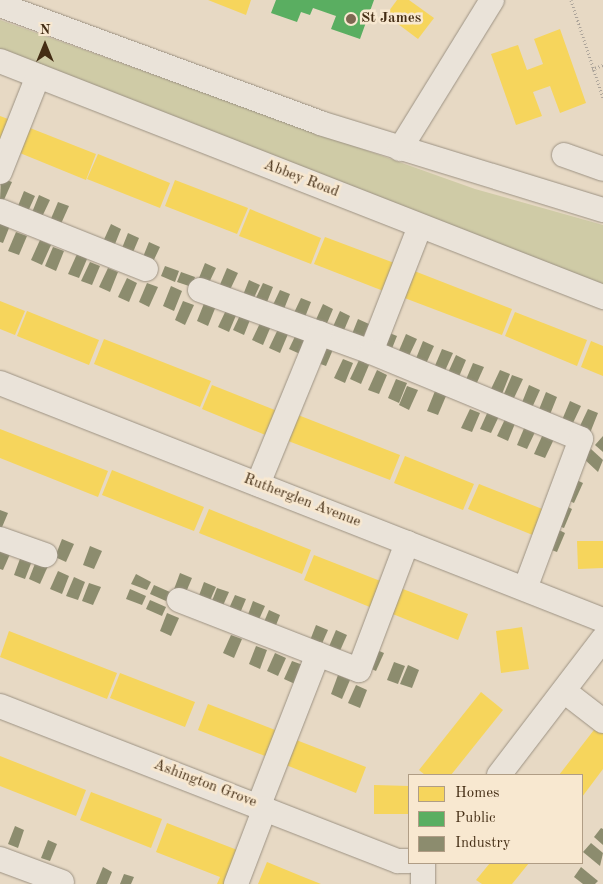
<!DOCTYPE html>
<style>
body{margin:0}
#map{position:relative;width:603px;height:884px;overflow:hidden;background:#e7d9c4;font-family:"Old Standard TT",serif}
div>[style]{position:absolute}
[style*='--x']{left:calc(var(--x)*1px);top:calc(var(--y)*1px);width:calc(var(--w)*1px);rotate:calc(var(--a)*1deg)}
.green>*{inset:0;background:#cfcba6}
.homes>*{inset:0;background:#f6d55c}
.public>*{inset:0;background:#5aae61}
.industry>*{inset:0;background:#8c8c6e}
.path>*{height:3px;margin-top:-1.5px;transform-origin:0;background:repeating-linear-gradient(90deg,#aca49a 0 1px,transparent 0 3.5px)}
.roads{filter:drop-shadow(0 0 1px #9c9283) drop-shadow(0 0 1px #9c9283)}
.minor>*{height:24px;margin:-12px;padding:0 12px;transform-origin:12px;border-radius:12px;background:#eae3d9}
.dots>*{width:14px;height:14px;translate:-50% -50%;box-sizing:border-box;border:2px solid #f8e8d0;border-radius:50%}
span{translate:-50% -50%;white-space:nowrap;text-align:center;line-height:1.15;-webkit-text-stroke:5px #f8e8d0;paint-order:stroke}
.poi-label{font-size:15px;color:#442d14;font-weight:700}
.left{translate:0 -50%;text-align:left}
.street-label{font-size:15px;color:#442d14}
.legend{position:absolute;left:408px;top:774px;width:175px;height:90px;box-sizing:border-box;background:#f8e8d0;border:1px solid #b09d85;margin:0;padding:6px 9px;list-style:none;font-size:15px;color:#442d14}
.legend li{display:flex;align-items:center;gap:10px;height:25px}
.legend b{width:25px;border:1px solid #b09d85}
.north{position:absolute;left:20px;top:20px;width:50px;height:50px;-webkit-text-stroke:4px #f8e8d0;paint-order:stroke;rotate:0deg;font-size:14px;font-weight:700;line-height:20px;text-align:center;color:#442d14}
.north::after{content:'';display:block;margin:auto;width:18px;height:22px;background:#442d14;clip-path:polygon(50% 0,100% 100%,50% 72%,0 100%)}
</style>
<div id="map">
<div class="green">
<i style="clip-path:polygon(0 20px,475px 189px,603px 225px,603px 285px,0 51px)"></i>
</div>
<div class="homes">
<i style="clip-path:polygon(208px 0,251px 0,246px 15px)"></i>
<i style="clip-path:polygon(397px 0,409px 0,434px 18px,418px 39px,386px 15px)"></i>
<i style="clip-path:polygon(560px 29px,586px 103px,560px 113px,550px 86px,533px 92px,542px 116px,516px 125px,491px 54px,518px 45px,527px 70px,543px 64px,534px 39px)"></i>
<i style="clip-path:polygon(0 116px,16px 122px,0 145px)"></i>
<i style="clip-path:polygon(25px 126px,96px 154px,86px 180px,15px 151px)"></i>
<i style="clip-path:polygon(98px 154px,170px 183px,160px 208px,87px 179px)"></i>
<i style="clip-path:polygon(175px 180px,248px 208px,237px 234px,165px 206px)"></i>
<i style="clip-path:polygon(250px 209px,321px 238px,311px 264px,239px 236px)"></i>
<i style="clip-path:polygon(325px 237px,397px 264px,386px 292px,314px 264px)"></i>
<i style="clip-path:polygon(404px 267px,512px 309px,502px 335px,394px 294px)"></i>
<i style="clip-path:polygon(0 301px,25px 311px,15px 335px,0 329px)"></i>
<i style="clip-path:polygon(27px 311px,99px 340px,89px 365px,17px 336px)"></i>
<i style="clip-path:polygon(515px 312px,587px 340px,577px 366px,505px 336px)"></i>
<i style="clip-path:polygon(104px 339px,211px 381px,200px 407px,94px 364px)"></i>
<i style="clip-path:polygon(591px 341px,603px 346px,603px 376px,581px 367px)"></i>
<i style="clip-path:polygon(212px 385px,285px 414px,275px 439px,202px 409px)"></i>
<i style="clip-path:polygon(293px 413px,400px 455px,390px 480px,283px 439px)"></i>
<i style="clip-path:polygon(0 429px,108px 471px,98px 497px,0 458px)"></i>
<i style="clip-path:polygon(405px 456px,474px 484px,463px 510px,394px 483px)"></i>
<i style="clip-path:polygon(112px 470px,204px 507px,194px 531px,102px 495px)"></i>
<i style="clip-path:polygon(479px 484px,550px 512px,540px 538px,468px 509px)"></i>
<i style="clip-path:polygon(209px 509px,311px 550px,302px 574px,199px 533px)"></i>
<i style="clip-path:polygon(577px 541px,603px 541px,603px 568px,578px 569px)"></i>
<i style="clip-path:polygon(314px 555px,388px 584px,377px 610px,304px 580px)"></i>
<i style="clip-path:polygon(395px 586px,468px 614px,458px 640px,385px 611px)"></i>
<i style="clip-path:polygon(522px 627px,529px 669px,501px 673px,496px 631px)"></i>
<i style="clip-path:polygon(9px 631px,117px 673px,107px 699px,0 657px)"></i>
<i style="clip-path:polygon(120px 673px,195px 702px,185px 727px,110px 698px)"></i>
<i style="clip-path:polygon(481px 692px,503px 710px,451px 775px,425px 775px,419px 770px)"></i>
<i style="clip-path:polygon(208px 704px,283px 733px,273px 759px,198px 730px)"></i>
<i style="clip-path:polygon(597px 726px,603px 731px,603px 769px,582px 797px,582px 775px,559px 775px)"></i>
<i style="clip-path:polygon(291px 738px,366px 767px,356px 793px,281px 763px)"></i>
<i style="clip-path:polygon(0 756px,86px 790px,76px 816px,0 786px)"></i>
<i style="clip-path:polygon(374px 785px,409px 786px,409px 814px,374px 814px)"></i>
<i style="clip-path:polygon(91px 792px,162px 819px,151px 848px,80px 820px)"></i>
<i style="clip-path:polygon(167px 823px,240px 851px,227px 884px,217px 884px,220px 877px,156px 852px)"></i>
<i style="clip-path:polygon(267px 862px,301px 876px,321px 884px,258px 884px)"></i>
<i style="clip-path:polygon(529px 863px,512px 884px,482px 884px,476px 880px,490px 863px)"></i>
</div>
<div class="public">
<i style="clip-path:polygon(276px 0,374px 0,360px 39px,331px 29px,336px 16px,313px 8px,310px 15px,301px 12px,297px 22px,271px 13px)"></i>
</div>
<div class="industry">
<i style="clip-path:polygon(1px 178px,12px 182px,3px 202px,0 200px)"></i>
<i style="clip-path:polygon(24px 191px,35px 196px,26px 216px,16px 211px)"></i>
<i style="clip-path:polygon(39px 195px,50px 200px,41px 219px,31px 215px)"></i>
<i style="clip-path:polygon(58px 202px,69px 206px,60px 226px,50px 221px)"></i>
<i style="clip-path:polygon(0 220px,11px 223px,3px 243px,0 242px)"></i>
<i style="clip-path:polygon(111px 224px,121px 229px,113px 249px,102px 244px)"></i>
<i style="clip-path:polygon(16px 232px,27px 236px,19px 255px,8px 251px)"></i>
<i style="clip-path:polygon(128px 233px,139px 238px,131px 257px,120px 253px)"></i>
<i style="clip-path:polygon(40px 240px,51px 245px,42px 265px,31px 260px)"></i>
<i style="clip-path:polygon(149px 242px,160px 247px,151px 266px,141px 262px)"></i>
<i style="clip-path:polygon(53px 247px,64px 251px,56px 271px,45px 266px)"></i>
<i style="clip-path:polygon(77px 254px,87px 259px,79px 278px,68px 274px)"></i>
<i style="clip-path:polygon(90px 262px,100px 266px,92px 285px,81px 281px)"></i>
<i style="clip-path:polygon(205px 263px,216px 268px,207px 287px,197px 283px)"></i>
<i style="clip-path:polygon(165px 266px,179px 271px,175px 282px,161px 276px)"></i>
<i style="clip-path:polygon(108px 268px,118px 272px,110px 292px,99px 287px)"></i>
<i style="clip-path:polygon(227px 268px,238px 273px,229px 292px,219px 287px)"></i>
<i style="clip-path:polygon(181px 272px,195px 277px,192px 287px,177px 282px)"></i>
<i style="clip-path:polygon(127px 278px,137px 283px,129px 302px,118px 297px)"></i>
<i style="clip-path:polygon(249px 280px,260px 285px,251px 304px,241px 300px)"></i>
<i style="clip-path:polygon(147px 283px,158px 287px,149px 307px,139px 302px)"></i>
<i style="clip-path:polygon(263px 283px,273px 287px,265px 307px,254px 302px)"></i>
<i style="clip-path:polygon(171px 286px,182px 291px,174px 311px,163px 306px)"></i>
<i style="clip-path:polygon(280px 290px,290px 294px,282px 314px,271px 309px)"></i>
<i style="clip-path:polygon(301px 298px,311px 302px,303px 322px,292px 317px)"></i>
<i style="clip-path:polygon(183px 301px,194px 305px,185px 325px,175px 320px)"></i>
<i style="clip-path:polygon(205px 301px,216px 306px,208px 326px,197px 321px)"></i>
<i style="clip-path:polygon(323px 304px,333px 309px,325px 328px,314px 324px)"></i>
<i style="clip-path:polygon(227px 308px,237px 313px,229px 332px,218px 327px)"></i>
<i style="clip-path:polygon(242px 311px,252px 315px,244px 335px,233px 330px)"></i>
<i style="clip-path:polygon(340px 311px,350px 316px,342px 335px,331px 331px)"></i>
<i style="clip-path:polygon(358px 319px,369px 324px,361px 343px,350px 339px)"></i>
<i style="clip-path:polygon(261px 321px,271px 326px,263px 345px,252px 340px)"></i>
<i style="clip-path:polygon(278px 329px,288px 334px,280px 353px,269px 348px)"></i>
<i style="clip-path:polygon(298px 330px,308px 335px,300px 354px,289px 349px)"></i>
<i style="clip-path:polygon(387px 332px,397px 336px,389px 356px,378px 351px)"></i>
<i style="clip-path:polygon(406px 334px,417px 339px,408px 358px,398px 353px)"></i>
<i style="clip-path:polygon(423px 341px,434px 346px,425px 366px,415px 361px)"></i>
<i style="clip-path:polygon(323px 342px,334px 347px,326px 366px,315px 362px)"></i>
<i style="clip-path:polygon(442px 349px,453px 353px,444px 373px,434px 368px)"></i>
<i style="clip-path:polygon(456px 355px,466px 360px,458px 379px,447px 375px)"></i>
<i style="clip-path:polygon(343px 359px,353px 363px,345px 383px,334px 378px)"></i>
<i style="clip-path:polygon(359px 360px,369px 365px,361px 384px,350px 379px)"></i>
<i style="clip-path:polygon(473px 363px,484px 367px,475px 387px,465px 382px)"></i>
<i style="clip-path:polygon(377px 370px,387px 375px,379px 394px,368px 390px)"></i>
<i style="clip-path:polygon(500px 370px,510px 374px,502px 394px,491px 389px)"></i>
<i style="clip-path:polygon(512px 375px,523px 379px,514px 398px,504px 394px)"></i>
<i style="clip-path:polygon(396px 379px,407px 383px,399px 403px,388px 398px)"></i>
<i style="clip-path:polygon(529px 385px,540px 390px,531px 410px,521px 405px)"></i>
<i style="clip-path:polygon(407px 386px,418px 390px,409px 410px,399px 405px)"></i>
<i style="clip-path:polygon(435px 391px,446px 396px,438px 415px,427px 411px)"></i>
<i style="clip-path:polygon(546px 392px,557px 397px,549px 417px,538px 412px)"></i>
<i style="clip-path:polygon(570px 401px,581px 406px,572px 425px,562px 420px)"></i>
<i style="clip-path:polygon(470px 409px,480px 413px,472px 432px,461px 428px)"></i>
<i style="clip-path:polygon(489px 409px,500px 414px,491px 433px,480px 429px)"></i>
<i style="clip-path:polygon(588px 409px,598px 413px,590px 433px,579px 428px)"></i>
<i style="clip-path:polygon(506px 417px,516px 421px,508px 441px,497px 436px)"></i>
<i style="clip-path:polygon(525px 426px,536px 430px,527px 449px,517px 445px)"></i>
<i style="clip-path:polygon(543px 434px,554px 439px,545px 458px,534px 454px)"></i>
<i style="clip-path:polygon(603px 436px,603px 452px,595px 445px)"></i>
<i style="clip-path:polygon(591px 449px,603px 460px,598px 472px,583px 458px)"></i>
<i style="clip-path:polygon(572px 478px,583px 483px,574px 503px,563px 498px)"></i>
<i style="clip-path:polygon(562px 504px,572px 509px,564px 528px,553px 524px)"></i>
<i style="clip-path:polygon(0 510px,8px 513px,0 532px)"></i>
<i style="clip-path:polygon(555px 528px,565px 533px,557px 552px,546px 548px)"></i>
<i style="clip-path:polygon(62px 539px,74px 544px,66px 562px,55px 557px)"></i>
<i style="clip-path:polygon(90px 546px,102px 551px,94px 569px,83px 565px)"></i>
<i style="clip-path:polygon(0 548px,11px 552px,3px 570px,0 569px)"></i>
<i style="clip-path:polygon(21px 556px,32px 561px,25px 579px,14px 575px)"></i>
<i style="clip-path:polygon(36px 561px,48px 566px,40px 584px,29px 579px)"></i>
<i style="clip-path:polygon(58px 571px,69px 576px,62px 594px,50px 589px)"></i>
<i style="clip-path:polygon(180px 573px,192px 578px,184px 597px,173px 592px)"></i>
<i style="clip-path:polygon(136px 574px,151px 582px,147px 590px,131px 584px)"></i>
<i style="clip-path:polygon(74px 577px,85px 582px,78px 600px,66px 596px)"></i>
<i style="clip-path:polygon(204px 582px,216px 587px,208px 605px,197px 601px)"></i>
<i style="clip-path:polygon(89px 583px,101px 587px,93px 605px,82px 601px)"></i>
<i style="clip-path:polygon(154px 585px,170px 592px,166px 601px,150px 594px)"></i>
<i style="clip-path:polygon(217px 588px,229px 592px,221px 610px,210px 606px)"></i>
<i style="clip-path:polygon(130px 589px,146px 596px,142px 605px,126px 599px)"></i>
<i style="clip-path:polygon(235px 595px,246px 599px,238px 618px,227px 613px)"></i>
<i style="clip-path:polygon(150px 600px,166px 607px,162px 616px,146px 609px)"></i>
<i style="clip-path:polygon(253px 601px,265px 606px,257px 624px,246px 620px)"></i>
<i style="clip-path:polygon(269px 610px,280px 615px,273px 633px,261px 629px)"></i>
<i style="clip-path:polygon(167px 613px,179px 618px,171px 636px,160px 631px)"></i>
<i style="clip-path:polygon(316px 625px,328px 630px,320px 648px,309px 643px)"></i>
<i style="clip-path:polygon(336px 630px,347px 635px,339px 653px,328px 649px)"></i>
<i style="clip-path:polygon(231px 635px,242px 639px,234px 658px,223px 653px)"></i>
<i style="clip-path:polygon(256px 646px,267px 650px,260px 669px,249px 664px)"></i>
<i style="clip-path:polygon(372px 648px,384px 653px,376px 671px,365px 666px)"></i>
<i style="clip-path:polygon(275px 653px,286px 658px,278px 676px,267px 671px)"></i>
<i style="clip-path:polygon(292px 661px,303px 665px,295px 684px,284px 679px)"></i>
<i style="clip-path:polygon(394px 662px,405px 666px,398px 684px,387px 680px)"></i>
<i style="clip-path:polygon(408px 665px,419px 670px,412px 688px,400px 684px)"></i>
<i style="clip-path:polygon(338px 675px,350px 680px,342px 699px,331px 694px)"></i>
<i style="clip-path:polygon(356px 685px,367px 690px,360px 708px,348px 703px)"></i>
<i style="clip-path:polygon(15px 826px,24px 830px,18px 848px,8px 844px)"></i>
<i style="clip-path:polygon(601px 828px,603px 829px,603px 845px,594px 837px)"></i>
<i style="clip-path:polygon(48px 840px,57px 844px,50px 861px,41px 858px)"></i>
<i style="clip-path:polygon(591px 843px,603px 853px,600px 866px,583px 852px)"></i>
<i style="clip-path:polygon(103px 867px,112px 872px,107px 884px,96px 884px)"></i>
<i style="clip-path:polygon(581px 867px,598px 881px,595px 884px,583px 884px,574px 877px)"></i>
<i style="clip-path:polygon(124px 874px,134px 877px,131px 884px,120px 884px)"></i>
</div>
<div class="path">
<i style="--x:571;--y:0;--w:103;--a:71.9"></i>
<i style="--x:592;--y:69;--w:12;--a:-20"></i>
</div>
<div class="roads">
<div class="minor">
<i style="--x:0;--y:5;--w:341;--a:20.2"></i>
<i style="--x:320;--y:123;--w:296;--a:17.1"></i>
<i style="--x:0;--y:61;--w:648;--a:21.37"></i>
<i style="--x:400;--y:149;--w:175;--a:-58.3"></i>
<i style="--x:564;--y:155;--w:41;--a:19.7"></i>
<i style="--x:0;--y:172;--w:103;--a:-68.4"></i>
<i style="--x:0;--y:211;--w:157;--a:21.7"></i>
<i style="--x:200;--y:290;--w:182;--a:19.9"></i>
<i style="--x:371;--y:352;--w:135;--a:-68.7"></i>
<i style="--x:371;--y:352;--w:227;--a:22.5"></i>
<i style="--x:581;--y:439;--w:160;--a:110.5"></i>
<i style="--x:0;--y:383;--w:648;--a:21.46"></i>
<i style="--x:258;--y:484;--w:163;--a:-67.7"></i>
<i style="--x:0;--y:539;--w:48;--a:19.6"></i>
<i style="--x:179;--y:600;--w:193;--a:21.3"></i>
<i style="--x:359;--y:670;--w:136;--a:-69.3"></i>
<i style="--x:564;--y:691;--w:49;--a:37.6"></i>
<i style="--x:0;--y:706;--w:427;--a:21.3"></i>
<i style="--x:398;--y:861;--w:11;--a:0"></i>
<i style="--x:499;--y:775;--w:171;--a:-52.6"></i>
<i style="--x:259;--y:805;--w:162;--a:-68.7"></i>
<i style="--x:0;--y:859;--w:66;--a:20.4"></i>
<i style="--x:236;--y:884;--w:81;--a:-69.1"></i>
<i style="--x:423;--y:884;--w:21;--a:-90"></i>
</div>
</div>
<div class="dots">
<i style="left:351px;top:19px;background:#7d6952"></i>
</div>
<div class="poi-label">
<span class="left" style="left:361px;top:19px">St James</span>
</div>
<div class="street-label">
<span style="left:301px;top:179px;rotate:21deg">Abbey Road</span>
<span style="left:302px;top:501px;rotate:21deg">Rutherglen Avenue</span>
<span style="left:205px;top:784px;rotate:21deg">Ashington Grove</span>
</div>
<ul class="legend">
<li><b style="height:14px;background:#f6d55c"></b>Homes</li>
<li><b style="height:14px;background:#5aae61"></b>Public</li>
<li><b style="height:14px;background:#8c8c6e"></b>Industry</li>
</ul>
<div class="north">N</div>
</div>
